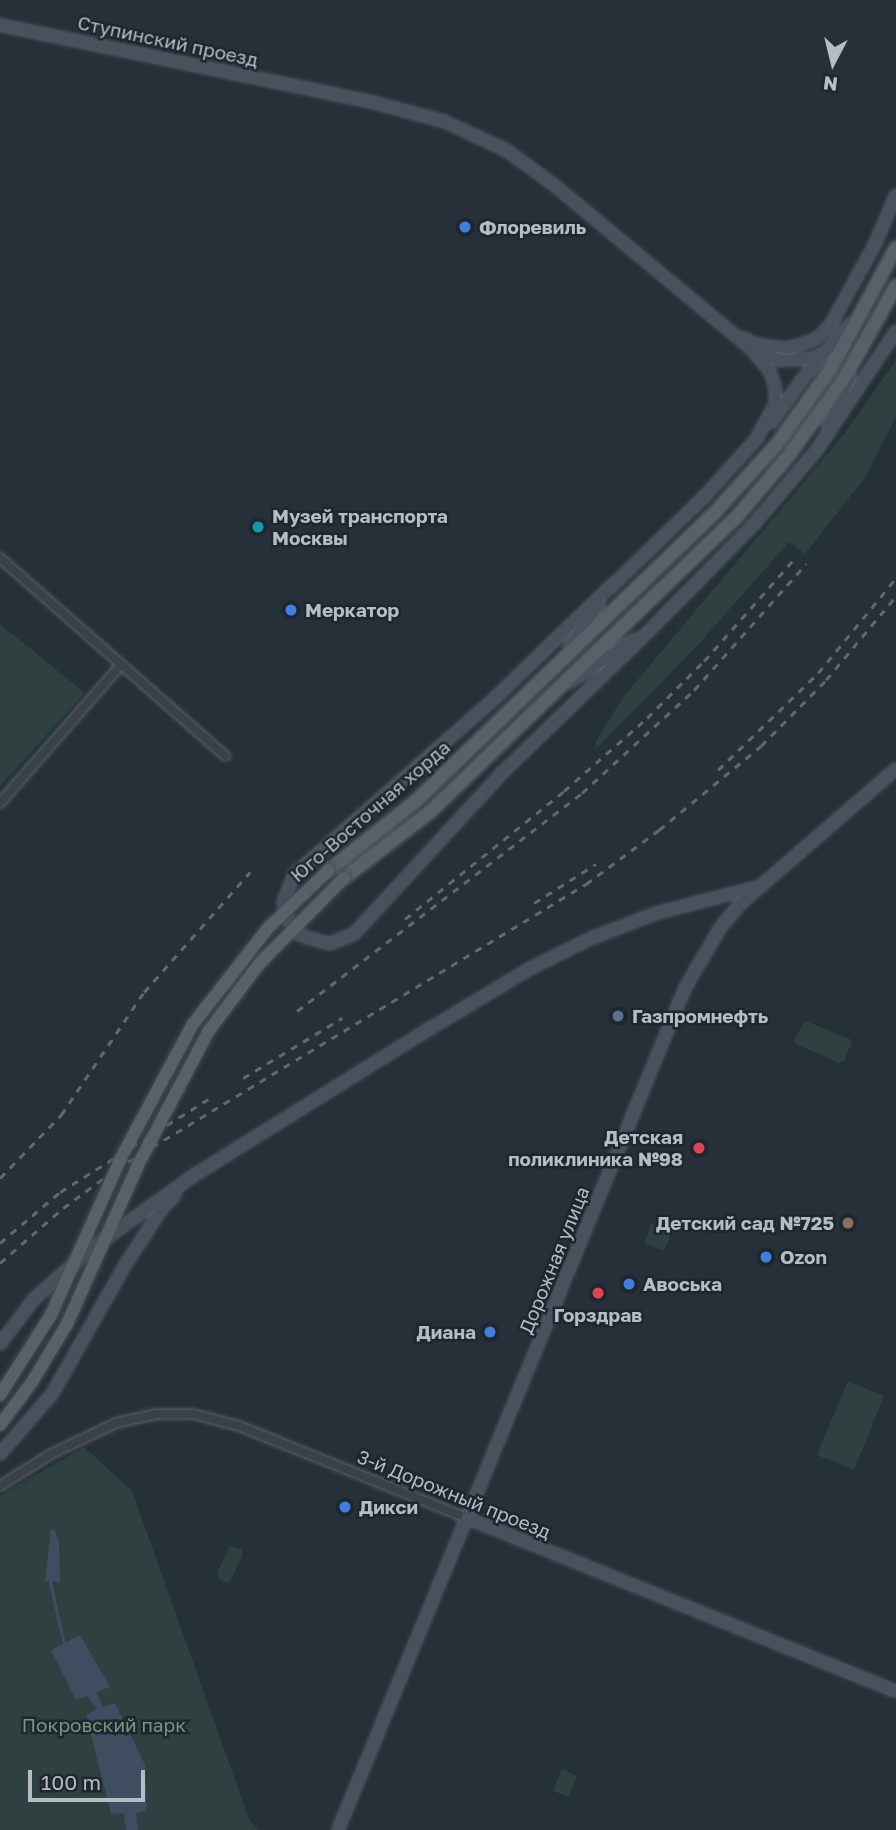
<!DOCTYPE html>
<meta charset="utf-8">
<style>
body{margin:0}
#map{position:relative;width:896px;height:1830px;overflow:hidden;background:#263039;font-family:"Golos Text",sans-serif}
div>[style]{position:absolute}
[style*='--x']{left:calc(var(--x)*1px);top:calc(var(--y)*1px);width:calc(var(--w)*1px);rotate:calc(var(--a)*1deg)}
.green>*{inset:0;background:#2e403f}
.water>*{inset:0;background:#3e4e60}
.stream>*{height:2.5px;margin:-1.25px;padding:0 1.25px;transform-origin:1.25px;border-radius:1.25px;background:#3e4e60}
.roads{filter:drop-shadow(0 0 2px #585f68) drop-shadow(0 0 2px #585f68)}
.street>*{height:8px;margin:-4px;padding:0 4px;transform-origin:4px;border-radius:4px;background:#3a414a}
.secondary>*{height:10px;margin:-5px;padding:0 5px;transform-origin:5px;border-radius:5px;background:#48515c}
.primary>*{height:12px;margin:-6px;padding:0 6px;transform-origin:6px;border-radius:6px;background:#58606a}
.rail>*{height:2.5px;margin-top:-1.25px;transform-origin:0;background:repeating-linear-gradient(90deg,#606973 0 7px,transparent 0 14px)}
.bridges{filter:drop-shadow(0 0 2px #464d56) drop-shadow(0 0 2px #464d56)}
.primary-bridge>*{height:12px;margin:-6px;padding:0 6px;transform-origin:6px;border-radius:6px;background:#58606a}
.dots>*{width:19px;height:19px;translate:-50% -50%;box-sizing:border-box;border:4px solid #1f262f;border-radius:50%}
span{translate:-50% -50%;white-space:nowrap;text-align:center;line-height:1.15;-webkit-text-stroke:5px #1f262f;paint-order:stroke}
.street-label{font-size:19px;color:#b5bcc5}
.poi-label{font-size:19px;color:#b5bcc5;font-weight:700}
.left{translate:0 -50%;text-align:left}
.right{translate:-100% -50%;text-align:right}
.park-label{font-size:19px;color:#76987d}
.north{position:absolute;left:798px;top:28px;width:70px;height:70px;-webkit-text-stroke:5px #1f262f;paint-order:stroke;rotate:187deg;font-size:19px;font-weight:700;line-height:28px;text-align:center;color:#b5bcc5}
.north::after{content:'';display:block;margin:auto;width:24px;height:32px;background:#b5bcc5;clip-path:polygon(50% 0,100% 100%,50% 72%,0 100%)}
.scale{position:absolute;left:28px;top:1770px;width:117px;height:32px;box-sizing:border-box;border:4px solid #b5bcc5;border-top:0;padding-left:9px;font-size:21px;line-height:24px;white-space:nowrap;color:#b5bcc5;-webkit-text-stroke:5px #1f262f;paint-order:stroke}
</style>
<div id="map">
<div class="green">
<i style="clip-path:polygon(896px 360px,896px 417px,866px 476px,805px 554px,789px 542px,697px 646px,595px 750px,596px 741px,624px 696px,844px 434px)"></i>
<i style="clip-path:polygon(0 624px,85px 693px,0 786px)"></i>
<i style="clip-path:polygon(805px 1021px,850px 1039px,851px 1044px,844px 1061px,839px 1063px,796px 1044px,794px 1040px)"></i>
<i style="clip-path:polygon(652px 1223px,672px 1231px,664px 1251px,644px 1243px)"></i>
<i style="clip-path:polygon(848px 1381px,884px 1396px,854px 1470px,817px 1455px)"></i>
<i style="clip-path:polygon(84px 1447px,132px 1491px,249px 1819px,258px 1830px,0 1830px,0 1496px)"></i>
<i style="clip-path:polygon(230px 1546px,241px 1549px,243px 1555px,229px 1583px,219px 1579px,217px 1573px)"></i>
<i style="clip-path:polygon(562px 1769px,577px 1776px,569px 1797px,553px 1791px)"></i>
</div>
<div class="water">
<i style="clip-path:polygon(51px 1529px,54px 1529px,59px 1542px,60px 1582px,45px 1581px)"></i>
<i style="clip-path:polygon(80px 1635px,110px 1687px,96px 1692px,103px 1707px,115px 1703px,145px 1765px,147px 1811px,136px 1813px,138px 1830px,126px 1830px,124px 1813px,111px 1814px,86px 1715px,97px 1709px,87px 1696px,76px 1700px,51px 1650px)"></i>
</div>
<div class="stream">
<i style="--x:50;--y:1580;--w:64;--a:77.3"></i>
</div>
<div class="roads">
<div class="street">
<i style="--x:0;--y:558;--w:300;--a:41.3"></i>
<i style="--x:0;--y:803;--w:184;--a:-48.8"></i>
<i style="--x:0;--y:1486;--w:58;--a:-32.3"></i>
<i style="--x:49;--y:1455;--w:74;--a:-25.5"></i>
<i style="--x:116;--y:1423;--w:42;--a:-12.4"></i>
<i style="--x:157;--y:1414;--w:36;--a:0"></i>
<i style="--x:193;--y:1414;--w:48;--a:14.6"></i>
<i style="--x:239;--y:1426;--w:246;--a:22"></i>
</div>
<div class="secondary">
<i style="--x:0;--y:25;--w:383;--a:11.7"></i>
<i style="--x:375;--y:103;--w:70;--a:14.8"></i>
<i style="--x:443;--y:121;--w:69;--a:24.7"></i>
<i style="--x:506;--y:150;--w:59;--a:36.1"></i>
<i style="--x:554;--y:185;--w:255;--a:39.7"></i>
<i style="--x:750;--y:348;--w:30;--a:49"></i>
<i style="--x:770;--y:371;--w:16;--a:72"></i>
<i style="--x:775;--y:386;--w:17;--a:87"></i>
<i style="--x:776;--y:403;--w:43;--a:118.9"></i>
<i style="--x:743;--y:338;--w:17;--a:25"></i>
<i style="--x:758;--y:345;--w:31;--a:6"></i>
<i style="--x:789;--y:348;--w:28;--a:-18"></i>
<i style="--x:816;--y:339;--w:19;--a:-43"></i>
<i style="--x:830;--y:326;--w:94;--a:-61.2"></i>
<i style="--x:875;--y:244;--w:53;--a:-66.8"></i>
<i style="--x:755;--y:351;--w:27;--a:20"></i>
<i style="--x:780;--y:360;--w:29;--a:-2"></i>
<i style="--x:809;--y:359;--w:12;--a:-20"></i>
<i style="--x:771;--y:423;--w:55;--a:-54.6"></i>
<i style="--x:803;--y:378;--w:72;--a:-49"></i>
<i style="--x:828;--y:426;--w:54;--a:-65.8"></i>
<i style="--x:613;--y:584;--w:165;--a:136"></i>
<i style="--x:494;--y:699;--w:266;--a:138.7"></i>
<i style="--x:294;--y:875;--w:29;--a:112"></i>
<i style="--x:283;--y:902;--w:18;--a:74"></i>
<i style="--x:288;--y:919;--w:20;--a:53"></i>
<i style="--x:300;--y:935;--w:30;--a:17"></i>
<i style="--x:329;--y:944;--w:27;--a:-22"></i>
<i style="--x:354;--y:934;--w:219;--a:-47.4"></i>
<i style="--x:502;--y:773;--w:207;--a:-44"></i>
<i style="--x:651;--y:629;--w:148;--a:-45.5"></i>
<i style="--x:755;--y:523;--w:94;--a:-49.7"></i>
<i style="--x:816;--y:451;--w:144;--a:-56.3"></i>
<i style="--x:610;--y:588;--w:131;--a:-44.1"></i>
<i style="--x:704;--y:497;--w:81;--a:-48"></i>
<i style="--x:570;--y:645;--w:50;--a:-54.7"></i>
<i style="--x:570;--y:682;--w:78;--a:-33.5"></i>
<i style="--x:0;--y:1344;--w:56;--a:-52.9"></i>
<i style="--x:34;--y:1299;--w:72;--a:-41.6"></i>
<i style="--x:88;--y:1251;--w:133;--a:-35.5"></i>
<i style="--x:196;--y:1174;--w:277;--a:-31.9"></i>
<i style="--x:431;--y:1028;--w:114;--a:-31"></i>
<i style="--x:529;--y:969;--w:70;--a:-26.2"></i>
<i style="--x:592;--y:938;--w:70;--a:-21"></i>
<i style="--x:657;--y:913;--w:100;--a:-14.5"></i>
<i style="--x:0;--y:1454;--w:79;--a:-49.1"></i>
<i style="--x:52;--y:1394;--w:152;--a:-60.4"></i>
<i style="--x:127;--y:1262;--w:66;--a:-56.8"></i>
<i style="--x:163;--y:1207;--w:16;--a:-43"></i>
<i style="--x:467;--y:1518;--w:463;--a:22"></i>
<i style="--x:338;--y:1830;--w:911;--a:-67.6"></i>
<i style="--x:685;--y:988;--w:69;--a:-59.7"></i>
<i style="--x:720;--y:928;--w:31;--a:-50"></i>
<i style="--x:740;--y:904;--w:206;--a:-40.9"></i>
</div>
<div class="primary">
<i style="--x:329;--y:870;--w:111;--a:-38.4"></i>
<i style="--x:416;--y:801;--w:420;--a:-44"></i>
<i style="--x:718;--y:509;--w:88;--a:-47.8"></i>
<i style="--x:777;--y:444;--w:91;--a:-54.4"></i>
<i style="--x:830;--y:370;--w:139;--a:-61.6"></i>
<i style="--x:344;--y:878;--w:108;--a:-37.5"></i>
<i style="--x:430;--y:812;--w:423;--a:-43.9"></i>
<i style="--x:735;--y:519;--w:84;--a:-49.8"></i>
<i style="--x:789;--y:455;--w:94;--a:-54.1"></i>
<i style="--x:844;--y:379;--w:107;--a:-60.8"></i>
</div>
</div>
<div class="rail">
<i style="--x:718;--y:770;--w:139;--a:-44.1"></i>
<i style="--x:818;--y:673;--w:123;--a:-50.6"></i>
<i style="--x:534;--y:903;--w:73;--a:-32.2"></i>
<i style="--x:405;--y:919;--w:204;--a:-38.8"></i>
<i style="--x:564;--y:791;--w:111;--a:-41.3"></i>
<i style="--x:647;--y:718;--w:81;--a:-45"></i>
<i style="--x:704;--y:661;--w:140;--a:-48.5"></i>
<i style="--x:297;--y:1011;--w:359;--a:-37.4"></i>
<i style="--x:582;--y:793;--w:152;--a:-42.6"></i>
<i style="--x:694;--y:690;--w:169;--a:-48.4"></i>
<i style="--x:243;--y:1078;--w:116;--a:-31.2"></i>
<i style="--x:0;--y:1178;--w:88;--a:-45.9"></i>
<i style="--x:61;--y:1115;--w:148;--a:-56"></i>
<i style="--x:144;--y:992;--w:160;--a:-48.5"></i>
<i style="--x:0;--y:1243;--w:79;--a:-40.4"></i>
<i style="--x:60;--y:1192;--w:177;--a:-32.1"></i>
<i style="--x:0;--y:1263;--w:84;--a:-41.1"></i>
<i style="--x:63;--y:1208;--w:66;--a:-36.3"></i>
<i style="--x:116;--y:1169;--w:550;--a:-31.23"></i>
<i style="--x:586;--y:884;--w:91;--a:-36.5"></i>
<i style="--x:659;--y:830;--w:132;--a:-39.5"></i>
<i style="--x:761;--y:746;--w:93;--a:-45.4"></i>
<i style="--x:826;--y:680;--w:109;--a:-50.2"></i>
</div>
<div class="bridges">
<div class="primary-bridge">
<i style="--x:0;--y:1395;--w:95;--a:-57.5"></i>
<i style="--x:51;--y:1315;--w:172;--a:-66"></i>
<i style="--x:121;--y:1158;--w:152;--a:-61.8"></i>
<i style="--x:193;--y:1024;--w:122;--a:-52"></i>
<i style="--x:268;--y:928;--w:84;--a:-43.6"></i>
<i style="--x:0;--y:1425;--w:54;--a:-53.3"></i>
<i style="--x:32;--y:1382;--w:68;--a:-58.9"></i>
<i style="--x:67;--y:1324;--w:174;--a:-65.9"></i>
<i style="--x:138;--y:1165;--w:150;--a:-62.2"></i>
<i style="--x:208;--y:1032;--w:85;--a:-53.1"></i>
<i style="--x:259;--y:964;--w:121;--a:-45.3"></i>
</div>
</div>
<div class="dots">
<i style="left:465px;top:227px;background:#3f7fe0"></i>
<i style="left:258px;top:527px;background:#0f9aa8"></i>
<i style="left:291px;top:610px;background:#3f7fe0"></i>
<i style="left:618px;top:1016px;background:#5c6f8a"></i>
<i style="left:699px;top:1148px;background:#e0444e"></i>
<i style="left:848px;top:1223px;background:#8d6e63"></i>
<i style="left:766px;top:1257px;background:#3f7fe0"></i>
<i style="left:629px;top:1284px;background:#3f7fe0"></i>
<i style="left:598px;top:1293px;background:#e0444e"></i>
<i style="left:490px;top:1332px;background:#3f7fe0"></i>
<i style="left:345px;top:1507px;background:#3f7fe0"></i>
</div>
<div class="street-label">
<span style="left:168px;top:41px;rotate:12deg">Ступинский проезд</span>
<span style="left:370px;top:811px;rotate:-41deg">Юго-Восточная хорда</span>
<span style="left:554px;top:1260px;rotate:-68deg">Дорожная улица</span>
<span style="left:454px;top:1494px;rotate:22deg">3-й Дорожный проезд</span>
</div>
<div class="poi-label">
<span class="left" style="left:479px;top:227px">Флоревиль</span>
<span class="left" style="left:272px;top:527px">Музей транспорта<br>Москвы</span>
<span class="left" style="left:305px;top:610px">Меркатор</span>
<span class="left" style="left:632px;top:1016px">Газпромнефть</span>
<span class="right" style="left:683px;top:1148px">Детская<br>поликлиника №98</span>
<span class="right" style="left:834px;top:1223px">Детский сад №725</span>
<span class="left" style="left:780px;top:1257px">Ozon</span>
<span class="left" style="left:643px;top:1284px">Авоська</span>
<span style="left:598px;top:1315px">Горздрав</span>
<span class="right" style="left:476px;top:1332px">Диана</span>
<span class="left" style="left:359px;top:1507px">Дикси</span>
</div>
<div class="park-label">
<span style="left:104px;top:1725px">Покровский парк</span>
</div>
<div class="north">N</div>
<div class="scale">100 m</div>
</div>
